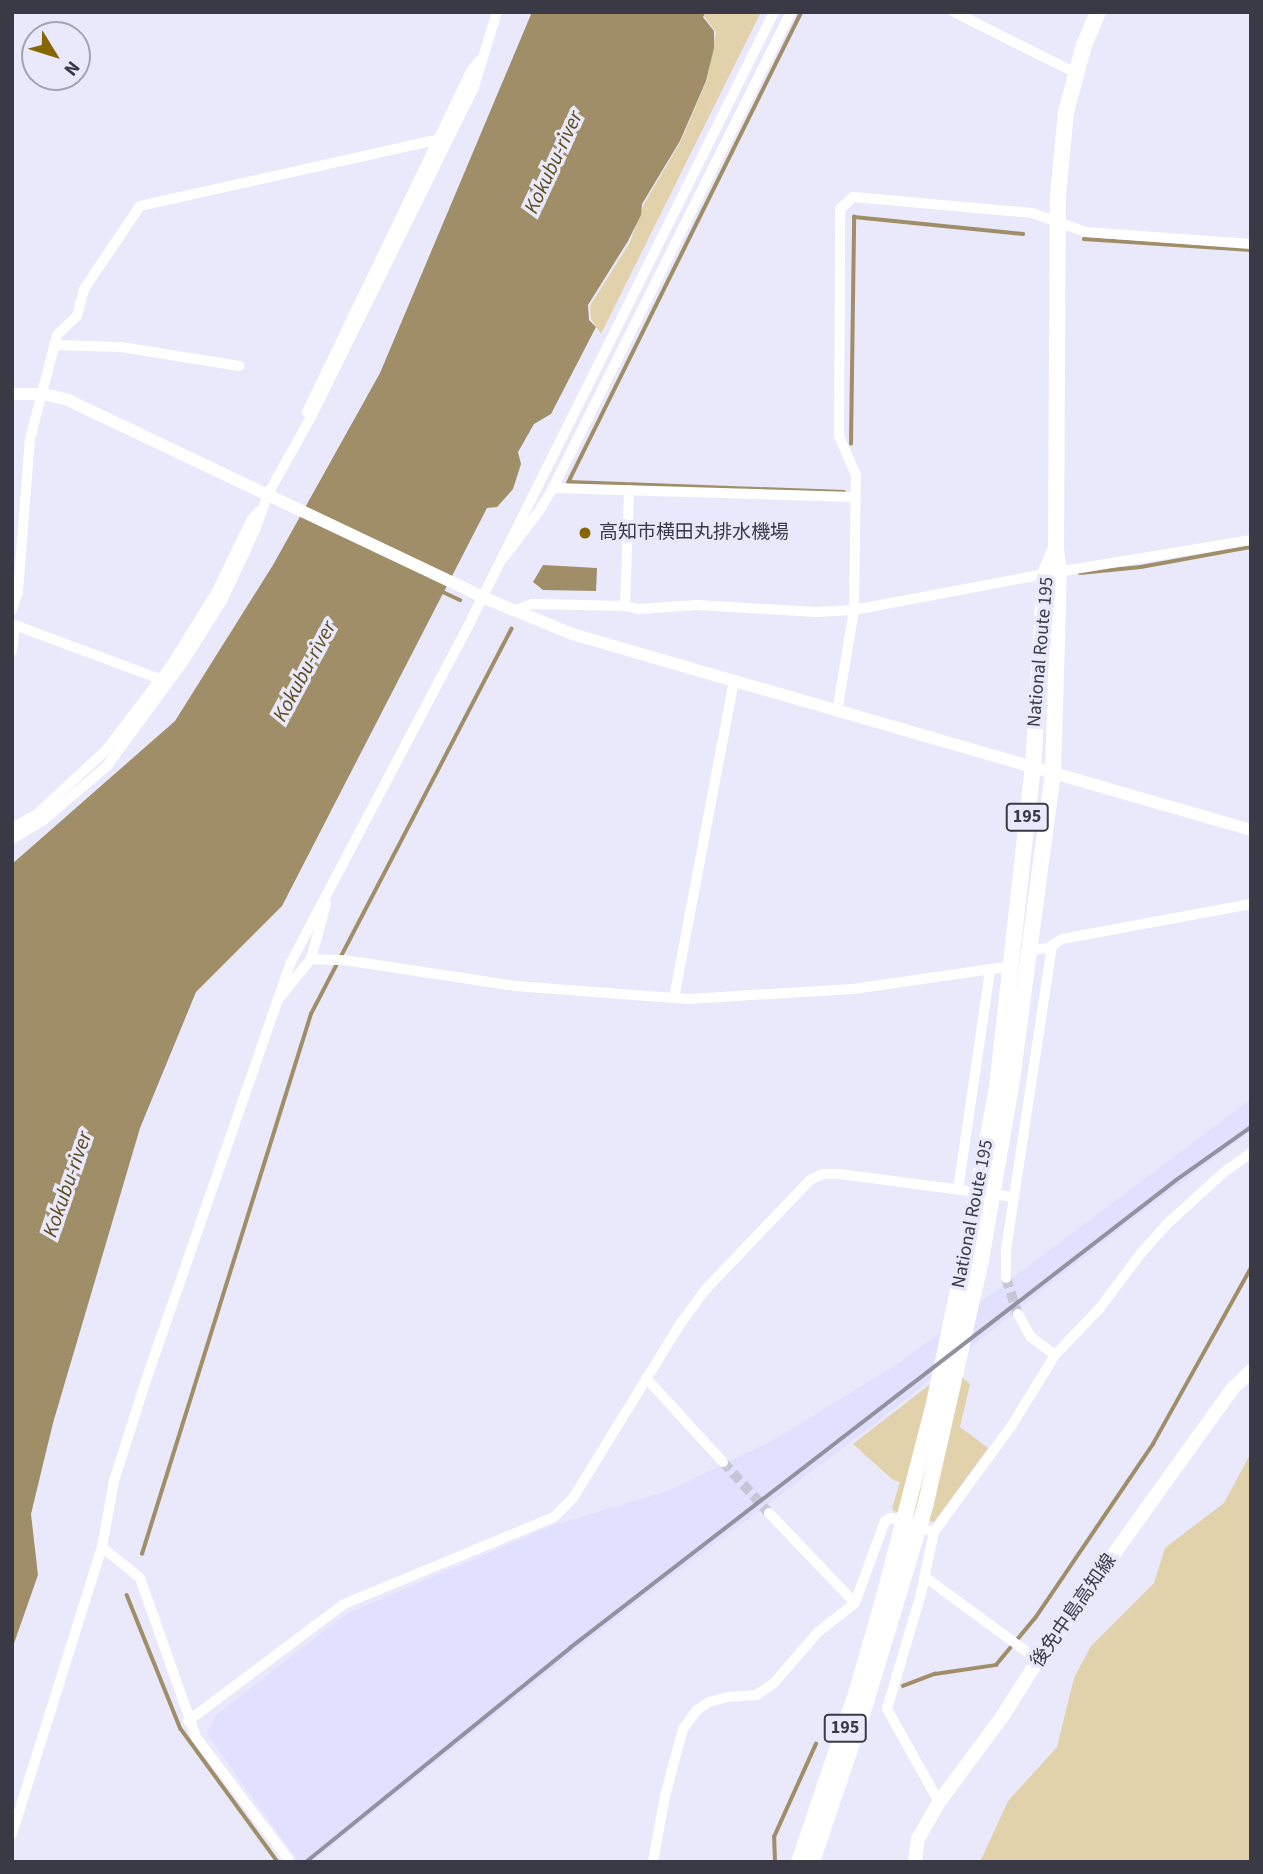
<!DOCTYPE html>
<meta charset="utf-8">
<style>
body{margin:0}
#map{position:relative;width:1263px;height:1874px;overflow:hidden;background:#e9e9fb;font-family:"Source Sans 3","Noto Sans JP",sans-serif}
div>[style]{position:absolute}
[style*='--x']{left:calc(var(--x)*1px);top:calc(var(--y)*1px);width:calc(var(--w)*1px);rotate:calc(var(--a)*1deg)}
.built>*{inset:0;background:#e1e0fe}
.green>*{inset:0;background:#e2d2ac}
.water>*{inset:0;background:#9f8e67}
.stream>*{height:3.5px;margin:-1.75px;padding:0 1.75px;transform-origin:1.75px;border-radius:1.75px;background:#9f8e67}
.minor-tunnel>*{height:10px;margin-top:-5px;transform-origin:0;background:repeating-linear-gradient(90deg,#c6c6d7 0 10px,transparent 0 15px)}
.minor>*{height:10px;margin:-5px;padding:0 5px;transform-origin:5px;border-radius:5px;background:#fff}
.tertiary>*{height:12px;margin:-6px;padding:0 6px;transform-origin:6px;border-radius:6px;background:#fff}
.secondary>*{height:14px;margin:-7px;padding:0 7px;transform-origin:7px;border-radius:7px;background:#fff}
.trunk>*{height:16px;margin:-8px;padding:0 8px;transform-origin:8px;border-radius:8px;background:#fff}
.rail>*{height:3.5px;margin:-1.75px;padding:0 1.75px;transform-origin:1.75px;border-radius:1.75px;background:#9191a0}
.dots>*{width:19px;height:19px;translate:-50% -50%;box-sizing:border-box;border:4px solid #e9e9fb;border-radius:50%}
span{translate:-50% -50%;white-space:nowrap;text-align:center;line-height:1.15;-webkit-text-stroke:7px #e9e9fb;paint-order:stroke}
.shield-label span{padding:2px 5px;background:#e9e9fb;border:2px solid;border-radius:5px;-webkit-text-stroke-width:0}
.shield-label{font-size:18px;color:#3a3a46;font-weight:700}
.poi-label{font-size:19px;color:#3a3a46}
.left{translate:0 -50%;text-align:left}
.street-label{font-size:19px;color:#3a3a46}
.water-label{font-size:21px;color:#5d4b1a;font-style:italic}
.frame{position:absolute;inset:0;border:14px solid #3a3a46;pointer-events:none}
.north{position:absolute;left:21px;top:21px;width:70px;height:70px;box-sizing:border-box;background:#e9e9fb;border:2px solid #a3a3b3;border-radius:50%;rotate:128deg;font-size:19px;font-weight:700;line-height:28px;text-align:center;color:#3a3a46}
.north::after{content:'';display:block;margin:auto;width:24px;height:32px;background:#856600;clip-path:polygon(50% 0,100% 100%,50% 72%,0 100%)}
</style>
<div id="map">
<div class="built">
<i style="clip-path:polygon(1251px 1099px,1251px 1131px,1129px 1222px,872px 1426px,633px 1605px,311px 1862px,299px 1862px,207px 1734px,216px 1715px,346px 1614px,554px 1525px,668px 1491px,772px 1441px,899px 1363px)"></i>
</div>
<div class="green">
<i style="clip-path:polygon(707px 12px,761px 12px,601px 334px,591px 319px,590px 306px,630px 242px,644px 204px,681px 141px,707px 80px,716px 32px,704px 16px)"></i>
<i style="clip-path:polygon(951px 1368px,970px 1384px,960px 1427px,988px 1448px,934px 1522px,894px 1511px,892px 1508px,900px 1482px,893px 1480px,853px 1444px)"></i>
<i style="clip-path:polygon(1251px 1453px,1251px 1862px,980px 1862px,1008px 1801px,1057px 1747px,1074px 1678px,1091px 1646px,1154px 1583px,1165px 1548px,1224px 1503px)"></i>
</div>
<div class="water">
<i style="clip-path:polygon(532px 12px,706px 12px,703px 17px,714px 31px,714px 48px,706px 81px,680px 141px,642px 204px,641px 215px,628px 241px,588px 305px,589px 320px,596px 327px,551px 414px,534px 424px,518px 452px,521px 464px,513px 489px,497px 507px,487px 508px,282px 906px,196px 992px,140px 1128px,53px 1423px,31px 1514px,38px 1575px,12px 1649px,12px 864px,175px 721px,273px 565px,380px 373px)"></i>
<i style="clip-path:polygon(543px 565px,597px 568px,596px 591px,543px 590px,533px 582px)"></i>
</div>
<div class="stream">
<i style="--x:802;--y:12;--w:525;--a:116.37"></i>
<i style="--x:569;--y:482;--w:275;--a:2.1"></i>
<i style="--x:1084;--y:239;--w:167;--a:3.8"></i>
<i style="--x:851;--y:444;--w:227;--a:-89.2"></i>
<i style="--x:854;--y:217;--w:170;--a:5.7"></i>
<i style="--x:1080;--y:573;--w:61;--a:-5.6"></i>
<i style="--x:1141;--y:567;--w:112;--a:-10.3"></i>
<i style="--x:443;--y:592;--w:19;--a:25"></i>
<i style="--x:142;--y:1554;--w:566;--a:-72.62"></i>
<i style="--x:311;--y:1014;--w:434;--a:-62.5"></i>
<i style="--x:127;--y:1595;--w:144;--a:68.1"></i>
<i style="--x:181;--y:1729;--w:165;--a:53.9"></i>
<i style="--x:903;--y:1686;--w:34;--a:-21"></i>
<i style="--x:935;--y:1674;--w:62;--a:-8.4"></i>
<i style="--x:996;--y:1665;--w:62;--a:-50.2"></i>
<i style="--x:1036;--y:1617;--w:209;--a:-55.9"></i>
<i style="--x:1153;--y:1444;--w:201;--a:-60.9"></i>
<i style="--x:775;--y:1862;--w:25;--a:-92"></i>
<i style="--x:774;--y:1837;--w:102;--a:-65.7"></i>
</div>
<div class="minor-tunnel">
<i style="--x:1006;--y:1278;--w:38;--a:72"></i>
<i style="--x:723;--y:1462;--w:69;--a:48"></i>
</div>
<div class="minor">
<i style="--x:791;--y:12;--w:532;--a:116.57"></i>
<i style="--x:553;--y:488;--w:302;--a:1.7"></i>
<i style="--x:954;--y:12;--w:136;--a:26.6"></i>
<i style="--x:54;--y:345;--w:67;--a:1.7"></i>
<i style="--x:121;--y:347;--w:120;--a:9.1"></i>
<i style="--x:307;--y:412;--w:378;--a:-64.3"></i>
<i style="--x:471;--y:71;--w:13;--a:-51"></i>
<i style="--x:505;--y:556;--w:56;--a:-52.9"></i>
<i style="--x:539;--y:511;--w:27;--a:-59"></i>
<i style="--x:625;--y:606;--w:13;--a:13"></i>
<i style="--x:638;--y:609;--w:59;--a:-3.9"></i>
<i style="--x:697;--y:605;--w:119;--a:3.4"></i>
<i style="--x:816;--y:612;--w:38;--a:-3"></i>
<i style="--x:854;--y:610;--w:194;--a:-10.7"></i>
<i style="--x:1045;--y:574;--w:209;--a:-9.4"></i>
<i style="--x:12;--y:610;--w:20;--a:-72"></i>
<i style="--x:18;--y:591;--w:152;--a:-85.5"></i>
<i style="--x:30;--y:439;--w:107;--a:-75.4"></i>
<i style="--x:57;--y:335;--w:28;--a:-44"></i>
<i style="--x:77;--y:316;--w:28;--a:-75"></i>
<i style="--x:84;--y:289;--w:100;--a:-56"></i>
<i style="--x:140;--y:206;--w:306;--a:-12.6"></i>
<i style="--x:514;--y:611;--w:19;--a:-21"></i>
<i style="--x:532;--y:604;--w:93;--a:1.2"></i>
<i style="--x:625;--y:606;--w:116;--a:-88"></i>
<i style="--x:12;--y:624;--w:158;--a:20.4"></i>
<i style="--x:12;--y:651;--w:25;--a:-83"></i>
<i style="--x:837;--y:712;--w:103;--a:-80.5"></i>
<i style="--x:854;--y:610;--w:135;--a:-89.2"></i>
<i style="--x:856;--y:475;--w:43;--a:-113.6"></i>
<i style="--x:839;--y:436;--w:227;--a:-89.7"></i>
<i style="--x:840;--y:209;--w:18;--a:-43"></i>
<i style="--x:853;--y:197;--w:180;--a:5.1"></i>
<i style="--x:1032;--y:213;--w:57;--a:19.4"></i>
<i style="--x:1086;--y:232;--w:165;--a:4.2"></i>
<i style="--x:12;--y:828;--w:29;--a:-29"></i>
<i style="--x:37;--y:814;--w:94;--a:-42.8"></i>
<i style="--x:106;--y:750;--w:108;--a:-52.5"></i>
<i style="--x:172;--y:664;--w:86;--a:-58.3"></i>
<i style="--x:217;--y:591;--w:80;--a:-64.1"></i>
<i style="--x:252;--y:519;--w:11;--a:-49"></i>
<i style="--x:12;--y:839;--w:39;--a:-31"></i>
<i style="--x:45;--y:819;--w:82;--a:-40.5"></i>
<i style="--x:107;--y:766;--w:127;--a:-53.7"></i>
<i style="--x:182;--y:664;--w:75;--a:-57.6"></i>
<i style="--x:222;--y:601;--w:78;--a:-65.1"></i>
<i style="--x:255;--y:530;--w:38;--a:-70"></i>
<i style="--x:268;--y:494;--w:88;--a:-60.8"></i>
<i style="--x:311;--y:417;--w:368;--a:-63.7"></i>
<i style="--x:474;--y:87;--w:78;--a:-73"></i>
<i style="--x:326;--y:904;--w:57;--a:105.3"></i>
<i style="--x:311;--y:959;--w:33;--a:2"></i>
<i style="--x:344;--y:960;--w:173;--a:8.6"></i>
<i style="--x:515;--y:986;--w:173;--a:4.3"></i>
<i style="--x:688;--y:999;--w:165;--a:-3.5"></i>
<i style="--x:853;--y:989;--w:161;--a:-8.2"></i>
<i style="--x:1032;--y:950;--w:16;--a:-7"></i>
<i style="--x:1048;--y:948;--w:17;--a:-33"></i>
<i style="--x:1062;--y:939;--w:192;--a:-10.5"></i>
<i style="--x:281;--y:996;--w:48;--a:-51"></i>
<i style="--x:674;--y:998;--w:323;--a:-79.3"></i>
<i style="--x:958;--y:1190;--w:222;--a:-81.7"></i>
<i style="--x:1006;--y:1278;--w:28;--a:-90"></i>
<i style="--x:1006;--y:1250;--w:307;--a:-81.4"></i>
<i style="--x:1018;--y:1314;--w:26;--a:61"></i>
<i style="--x:1031;--y:1337;--w:30;--a:37"></i>
<i style="--x:646;--y:1378;--w:114;--a:47.5"></i>
<i style="--x:769;--y:1513;--w:124;--a:46.3"></i>
<i style="--x:102;--y:1547;--w:49;--a:39.2"></i>
<i style="--x:140;--y:1578;--w:169;--a:70.6"></i>
<i style="--x:196;--y:1737;--w:154;--a:52.9"></i>
<i style="--x:925;--y:1577;--w:140;--a:36.3"></i>
<i style="--x:188;--y:1721;--w:195;--a:-36.9"></i>
<i style="--x:344;--y:1604;--w:227;--a:-22.5"></i>
<i style="--x:554;--y:1517;--w:27;--a:-45"></i>
<i style="--x:573;--y:1498;--w:201;--a:-58.4"></i>
<i style="--x:678;--y:1327;--w:46;--a:-53.9"></i>
<i style="--x:705;--y:1290;--w:152;--a:-46.3"></i>
<i style="--x:810;--y:1180;--w:14;--a:-25"></i>
<i style="--x:823;--y:1174;--w:17;--a:0"></i>
<i style="--x:840;--y:1174;--w:176;--a:7.5"></i>
<i style="--x:939;--y:1802;--w:107;--a:-119.2"></i>
<i style="--x:887;--y:1709;--w:120;--a:-73.5"></i>
<i style="--x:921;--y:1594;--w:63;--a:-78.2"></i>
<i style="--x:934;--y:1532;--w:132;--a:-53.9"></i>
<i style="--x:1012;--y:1425;--w:82;--a:-58.4"></i>
<i style="--x:1055;--y:1355;--w:64;--a:-46.3"></i>
<i style="--x:1099;--y:1309;--w:70;--a:-53.1"></i>
<i style="--x:1141;--y:1253;--w:39;--a:-48"></i>
<i style="--x:1167;--y:1224;--w:76;--a:-42.3"></i>
<i style="--x:1223;--y:1173;--w:34;--a:-36"></i>
<i style="--x:12;--y:1834;--w:301;--a:-72.6"></i>
<i style="--x:102;--y:1547;--w:67;--a:-79.7"></i>
<i style="--x:114;--y:1481;--w:103;--a:-72.4"></i>
<i style="--x:145;--y:1383;--w:446;--a:-70.9"></i>
<i style="--x:291;--y:962;--w:389;--a:-62.2"></i>
<i style="--x:472;--y:618;--w:677;--a:-63.51"></i>
<i style="--x:653;--y:1862;--w:67;--a:-79.7"></i>
<i style="--x:665;--y:1796;--w:69;--a:-75"></i>
<i style="--x:683;--y:1729;--w:22;--a:-54"></i>
<i style="--x:696;--y:1711;--w:16;--a:-35"></i>
<i style="--x:709;--y:1702;--w:20;--a:-15"></i>
<i style="--x:728;--y:1697;--w:28;--a:-4"></i>
<i style="--x:756;--y:1695;--w:20;--a:-33"></i>
<i style="--x:773;--y:1684;--w:69;--a:-49.1"></i>
<i style="--x:818;--y:1632;--w:47;--a:-38.1"></i>
<i style="--x:855;--y:1603;--w:87;--a:-69.9"></i>
<i style="--x:885;--y:1521;--w:7;--a:-27"></i>
<i style="--x:891;--y:1518;--w:45;--a:18"></i>
</div>
<div class="tertiary">
<i style="--x:12;--y:394;--w:31;--a:0"></i>
<i style="--x:43;--y:394;--w:26;--a:13"></i>
<i style="--x:68;--y:400;--w:458;--a:25.4"></i>
<i style="--x:482;--y:597;--w:97;--a:22.3"></i>
<i style="--x:572;--y:634;--w:707;--a:16.1"></i>
</div>
<div class="secondary">
<i style="--x:915;--y:1862;--w:23;--a:-83"></i>
<i style="--x:918;--y:1839;--w:43;--a:-60.4"></i>
<i style="--x:939;--y:1802;--w:106;--a:-53.5"></i>
<i style="--x:1002;--y:1717;--w:67;--a:-57.7"></i>
<i style="--x:1038;--y:1660;--w:194;--a:-54.4"></i>
<i style="--x:1151;--y:1502;--w:140;--a:-54.3"></i>
<i style="--x:1233;--y:1388;--w:25;--a:-43"></i>
</div>
<div class="trunk">
<i style="--x:799;--y:1862;--w:177;--a:-71.3"></i>
<i style="--x:856;--y:1694;--w:105;--a:-74"></i>
<i style="--x:885;--y:1593;--w:191;--a:-75.5"></i>
<i style="--x:933;--y:1408;--w:154;--a:-78"></i>
<i style="--x:965;--y:1257;--w:173;--a:-79.3"></i>
<i style="--x:997;--y:1087;--w:323;--a:-83.6"></i>
<i style="--x:1033;--y:766;--w:192;--a:-86.4"></i>
<i style="--x:1045;--y:574;--w:25;--a:-67"></i>
<i style="--x:812;--y:1862;--w:169;--a:-71.4"></i>
<i style="--x:866;--y:1702;--w:204;--a:-73.2"></i>
<i style="--x:925;--y:1507;--w:253;--a:-77.2"></i>
<i style="--x:981;--y:1260;--w:176;--a:-80.2"></i>
<i style="--x:1011;--y:1087;--w:316;--a:-82.4"></i>
<i style="--x:1053;--y:774;--w:201;--a:-88.3"></i>
<i style="--x:1059;--y:573;--w:24;--a:-97"></i>
<i style="--x:1056;--y:549;--w:353;--a:-89.7"></i>
<i style="--x:1058;--y:196;--w:84;--a:-84.6"></i>
<i style="--x:1066;--y:112;--w:69;--a:-75"></i>
<i style="--x:1084;--y:45;--w:36;--a:-67"></i>
</div>
<div class="rail">
<i style="--x:306;--y:1862;--w:340;--a:-39"></i>
<i style="--x:570;--y:1648;--w:764;--a:-37.66"></i>
<i style="--x:1175;--y:1181;--w:93;--a:-35.4"></i>
</div>
<div class="dots">
<i style="left:585px;top:533px;background:#856600"></i>
</div>
<div class="shield-label">
<span style="left:1027px;top:817px">195</span>
<span style="left:845px;top:1728px">195</span>
</div>
<div class="poi-label">
<span class="left" style="left:599px;top:533px">高知市横田丸排水機場</span>
</div>
<div class="street-label">
<span style="left:1041px;top:652px;rotate:-85deg">National Route 195</span>
<span style="left:973px;top:1214px;rotate:-79deg">National Route 195</span>
<span style="left:1074px;top:1611px;rotate:-55deg">後免中島高知線</span>
</div>
<div class="water-label">
<span style="left:553px;top:162px;rotate:-65deg">Kokubu-river</span>
<span style="left:304px;top:671px;rotate:-62deg">Kokubu-river</span>
<span style="left:67px;top:1184px;rotate:-71deg">Kokubu-river</span>
</div>
<div class="frame"></div>
<div class="north">N</div>
</div>
